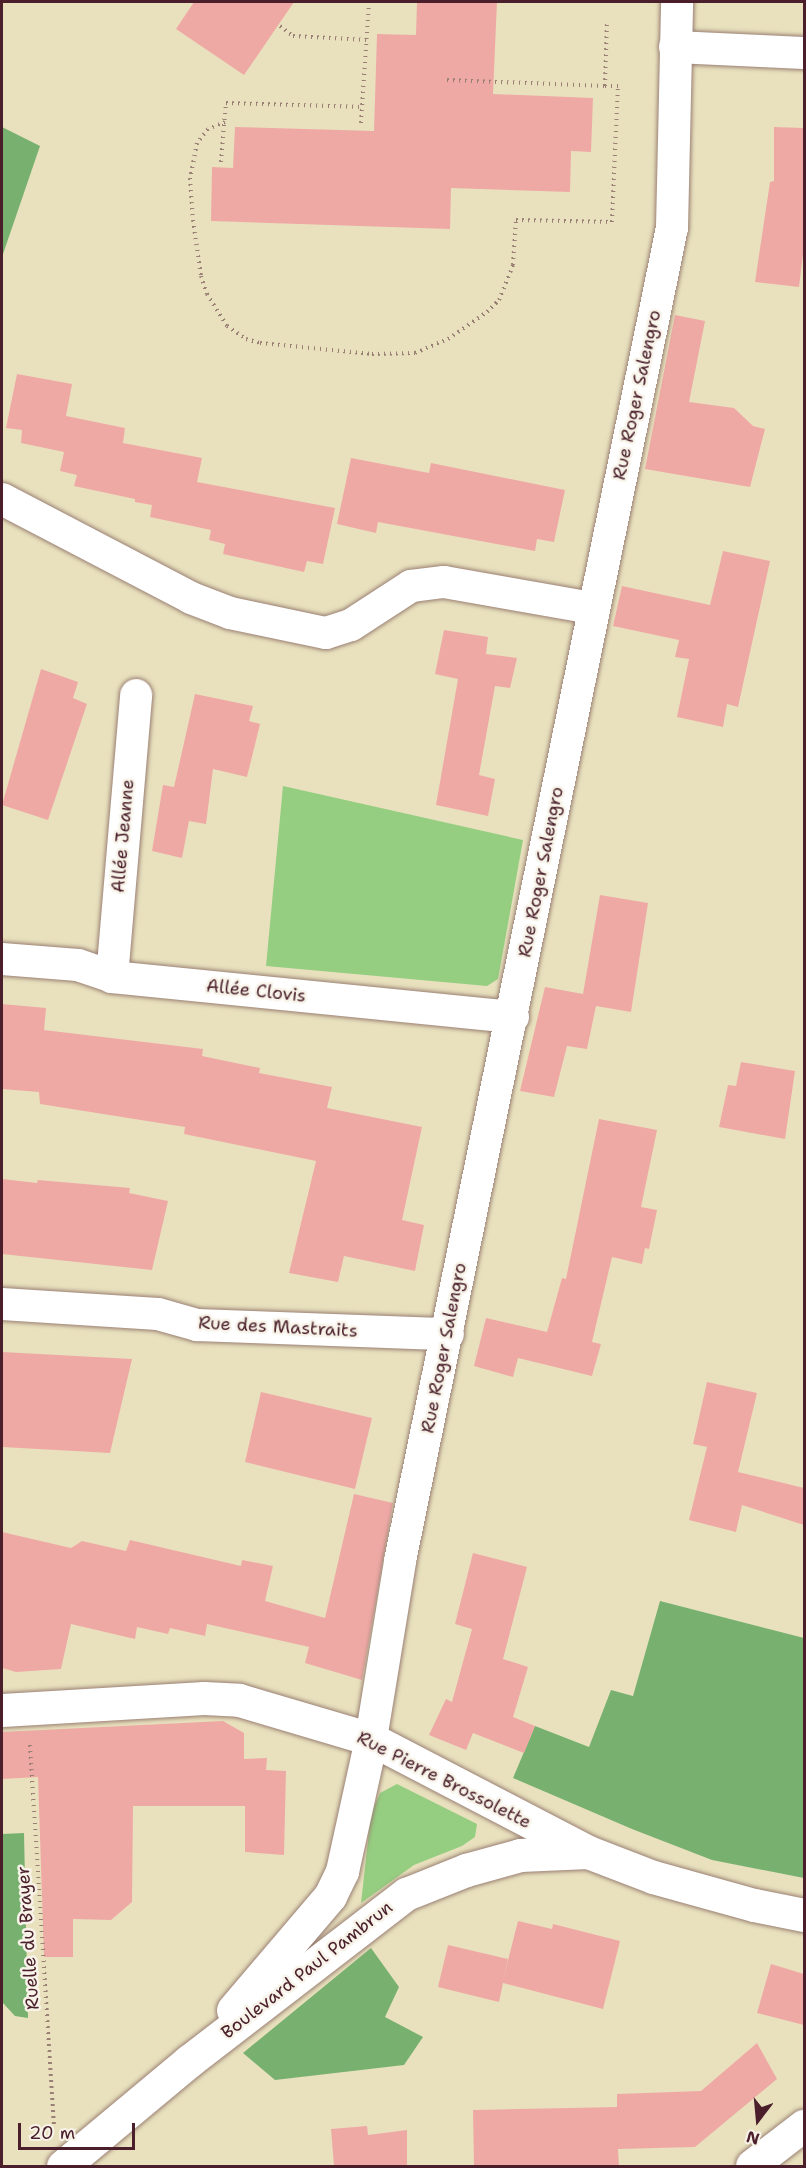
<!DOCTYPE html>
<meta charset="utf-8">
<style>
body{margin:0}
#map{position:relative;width:806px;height:2168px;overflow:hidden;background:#e9e1be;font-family:"Shantell Sans",sans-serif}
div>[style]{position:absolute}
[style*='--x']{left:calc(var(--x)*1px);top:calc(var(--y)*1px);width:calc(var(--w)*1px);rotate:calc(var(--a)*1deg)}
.green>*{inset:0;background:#95ce81}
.forest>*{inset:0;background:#78b16f}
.building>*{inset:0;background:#efa9a5}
.path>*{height:4px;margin-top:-2px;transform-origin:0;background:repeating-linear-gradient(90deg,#9a8074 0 1.5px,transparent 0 6px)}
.roads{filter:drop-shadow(0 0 2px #9a8074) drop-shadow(0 0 2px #9a8074)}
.minor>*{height:32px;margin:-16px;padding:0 16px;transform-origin:16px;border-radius:16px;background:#fff}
.tertiary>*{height:33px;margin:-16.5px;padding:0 16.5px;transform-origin:16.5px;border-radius:16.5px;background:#fff}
.primary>*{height:33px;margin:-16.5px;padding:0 16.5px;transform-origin:16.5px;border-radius:16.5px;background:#fff}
span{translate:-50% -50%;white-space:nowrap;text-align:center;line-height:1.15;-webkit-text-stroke:5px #f7f3e8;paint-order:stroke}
.street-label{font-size:18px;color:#4a1f2b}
.frame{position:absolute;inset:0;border:3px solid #4a1f2b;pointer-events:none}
.north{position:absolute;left:728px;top:2090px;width:60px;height:60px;-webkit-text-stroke:4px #f7f3e8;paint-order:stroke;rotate:196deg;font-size:16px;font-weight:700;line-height:24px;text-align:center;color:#4a1f2b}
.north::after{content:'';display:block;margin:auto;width:21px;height:27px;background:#4a1f2b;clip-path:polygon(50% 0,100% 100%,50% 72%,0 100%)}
.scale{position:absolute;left:18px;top:2123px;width:117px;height:27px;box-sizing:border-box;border:3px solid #4a1f2b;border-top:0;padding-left:8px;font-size:18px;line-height:21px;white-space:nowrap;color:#4a1f2b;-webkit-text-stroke:4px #f7f3e8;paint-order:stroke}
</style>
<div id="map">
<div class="green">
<i style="clip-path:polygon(283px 786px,523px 840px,498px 979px,487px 986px,266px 966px)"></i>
<i style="clip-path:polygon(397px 1784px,477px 1824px,475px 1837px,462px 1846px,414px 1865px,361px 1903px,371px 1814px,380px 1793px)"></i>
</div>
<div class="forest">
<i style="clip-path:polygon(2px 127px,40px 146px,2px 257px)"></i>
<i style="clip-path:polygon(660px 1601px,804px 1638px,804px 1878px,712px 1860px,632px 1829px,513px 1778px,535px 1726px,589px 1747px,611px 1690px,633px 1696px)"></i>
<i style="clip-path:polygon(24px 1833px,28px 2018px,15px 2016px,2px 2002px,2px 1834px)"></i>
<i style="clip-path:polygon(371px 1948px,399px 1987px,385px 2017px,423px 2037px,404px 2065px,275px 2080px,243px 2053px)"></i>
</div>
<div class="building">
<i style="clip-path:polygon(194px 2px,294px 2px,244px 75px,176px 29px)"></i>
<i style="clip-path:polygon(417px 2px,497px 2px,493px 94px,593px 98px,591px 152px,571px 151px,570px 192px,451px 188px,450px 229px,211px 221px,212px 167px,233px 168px,235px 127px,374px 131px,377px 34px,416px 35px)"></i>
<i style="clip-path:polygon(774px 127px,804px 128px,804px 246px,799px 287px,755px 282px,770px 182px,774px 181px)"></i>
<i style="clip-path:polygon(675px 315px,705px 321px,689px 402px,734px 408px,753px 426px,765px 429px,750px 487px,645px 469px)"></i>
<i style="clip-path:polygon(17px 374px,72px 384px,66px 416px,125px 428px,123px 443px,202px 458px,197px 482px,335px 508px,323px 564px,307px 561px,304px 572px,223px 554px,225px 544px,209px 540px,211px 530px,150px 517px,152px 505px,135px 502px,135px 499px,74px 486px,77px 475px,60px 471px,64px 452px,21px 443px,22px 430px,6px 428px)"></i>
<i style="clip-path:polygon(351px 458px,429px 473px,431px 463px,565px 490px,554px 542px,537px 539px,535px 551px,378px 522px,376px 533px,337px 524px)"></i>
<i style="clip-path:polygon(723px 551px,770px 561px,738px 707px,727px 704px,723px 727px,677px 717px,689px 659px,675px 657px,679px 640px,613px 626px,622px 586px,710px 605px)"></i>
<i style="clip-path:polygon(444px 630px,488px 637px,486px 654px,517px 658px,510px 688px,495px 686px,479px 775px,495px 779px,488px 816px,436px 805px,458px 679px,435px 674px)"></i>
<i style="clip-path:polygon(41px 669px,78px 682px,73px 698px,87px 704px,48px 820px,2px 805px)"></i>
<i style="clip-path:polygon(195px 694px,253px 706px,249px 721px,260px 724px,247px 777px,213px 769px,206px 824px,189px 821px,182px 858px,152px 851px,163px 785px,174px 787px)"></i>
<i style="clip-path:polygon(600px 895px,648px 903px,631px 1012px,596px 1006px,587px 1049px,567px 1046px,554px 1097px,520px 1091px,545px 987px,583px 994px)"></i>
<i style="clip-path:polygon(2px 1004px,46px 1008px,44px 1030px,203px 1049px,202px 1056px,260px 1068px,259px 1073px,332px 1087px,327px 1108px,422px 1127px,402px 1220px,424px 1225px,415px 1271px,344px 1256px,338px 1282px,289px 1273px,316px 1161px,184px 1134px,185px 1127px,40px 1104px,39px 1092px,2px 1089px)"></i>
<i style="clip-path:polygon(741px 1062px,795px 1071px,785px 1139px,719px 1127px,728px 1085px,736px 1086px)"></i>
<i style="clip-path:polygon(599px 1119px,657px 1130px,641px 1207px,657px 1210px,649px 1249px,645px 1248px,642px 1264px,612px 1257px,592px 1342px,601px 1344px,592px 1376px,518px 1358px,513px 1377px,474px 1366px,486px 1318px,547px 1332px,562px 1278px,566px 1279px)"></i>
<i style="clip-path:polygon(2px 1179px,37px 1183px,38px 1180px,130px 1188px,129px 1193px,168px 1201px,152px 1270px,2px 1254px)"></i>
<i style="clip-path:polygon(2px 1352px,132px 1359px,110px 1453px,2px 1447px)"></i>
<i style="clip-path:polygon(707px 1382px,757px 1393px,738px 1472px,804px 1488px,804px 1525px,742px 1505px,736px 1532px,689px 1520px,707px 1447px,693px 1444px)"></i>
<i style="clip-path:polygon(261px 1392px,372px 1418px,355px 1489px,245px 1462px)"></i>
<i style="clip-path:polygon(354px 1494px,393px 1503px,362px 1680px,305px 1663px,309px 1647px,207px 1624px,205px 1636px,170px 1628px,168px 1634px,137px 1627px,135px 1639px,71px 1624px,61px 1669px,16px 1672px,2px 1668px,2px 1532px,71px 1548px,82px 1541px,126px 1551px,130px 1540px,241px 1566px,242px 1560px,273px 1566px,265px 1601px,325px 1618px)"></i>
<i style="clip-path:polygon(473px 1553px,527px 1567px,503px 1659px,528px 1667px,513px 1717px,535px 1726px,524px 1753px,473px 1733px,466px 1750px,429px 1735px,446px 1699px,452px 1702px,472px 1629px,455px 1624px)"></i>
<i style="clip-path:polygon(223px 1721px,244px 1733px,244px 1759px,267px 1758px,266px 1770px,286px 1771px,284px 1855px,245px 1852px,245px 1806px,133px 1806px,132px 1902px,111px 1920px,73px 1919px,73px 1957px,44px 1957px,38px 1777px,2px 1779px,2px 1732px)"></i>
<i style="clip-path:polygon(518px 1921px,552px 1929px,553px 1924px,620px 1941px,603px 2009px,503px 1983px,499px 2002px,438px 1987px,448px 1945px,508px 1959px,503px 1980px)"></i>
<i style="clip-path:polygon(771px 1964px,804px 1974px,804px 2025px,757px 2013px)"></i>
<i style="clip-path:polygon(757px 2043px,777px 2079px,695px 2147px,618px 2149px,619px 2166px,474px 2166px,473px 2110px,617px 2107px,617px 2094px,701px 2091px)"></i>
<i style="clip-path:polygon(367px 2126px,368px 2135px,407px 2130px,407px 2166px,334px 2166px,331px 2129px)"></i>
</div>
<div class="path">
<i style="--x:280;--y:26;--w:16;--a:38"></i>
<i style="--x:293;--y:36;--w:74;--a:3.1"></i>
<i style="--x:447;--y:80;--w:158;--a:2.2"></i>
<i style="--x:225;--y:122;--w:18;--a:158"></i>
<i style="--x:208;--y:129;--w:18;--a:128"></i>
<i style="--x:197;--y:143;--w:36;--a:101"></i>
<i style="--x:190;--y:178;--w:42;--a:85.9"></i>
<i style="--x:193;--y:220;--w:57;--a:81.9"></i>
<i style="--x:201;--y:276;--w:19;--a:72"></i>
<i style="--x:207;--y:294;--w:38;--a:58"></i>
<i style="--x:227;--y:326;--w:23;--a:34"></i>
<i style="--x:246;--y:339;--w:15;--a:16"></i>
<i style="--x:260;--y:343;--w:113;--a:5.6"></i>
<i style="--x:372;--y:354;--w:43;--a:-1.3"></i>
<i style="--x:415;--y:353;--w:36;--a:-23"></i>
<i style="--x:448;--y:339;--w:47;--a:-34.7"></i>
<i style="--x:487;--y:312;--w:17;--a:-45"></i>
<i style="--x:499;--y:300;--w:38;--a:-68"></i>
<i style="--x:513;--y:265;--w:45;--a:-86.2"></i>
<i style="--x:516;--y:220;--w:96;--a:1.2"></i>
<i style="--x:612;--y:222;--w:136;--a:-87.5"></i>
<i style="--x:618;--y:86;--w:13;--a:180"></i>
<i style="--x:605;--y:86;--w:63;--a:-88.2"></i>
<i style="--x:361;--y:123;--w:121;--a:-86.2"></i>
<i style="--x:221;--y:162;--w:59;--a:-85.2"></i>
<i style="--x:226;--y:103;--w:136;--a:1.7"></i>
<i style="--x:30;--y:1745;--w:383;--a:86.4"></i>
</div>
<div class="roads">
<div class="minor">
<i style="--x:675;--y:47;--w:129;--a:2.7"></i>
<i style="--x:2;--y:499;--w:213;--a:27.6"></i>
<i style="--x:191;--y:598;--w:42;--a:21"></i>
<i style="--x:230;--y:613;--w:98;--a:11.8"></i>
<i style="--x:326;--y:633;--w:26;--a:-18"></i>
<i style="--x:351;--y:625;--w:72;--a:-33"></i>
<i style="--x:411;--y:586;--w:33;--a:-7"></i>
<i style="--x:444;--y:582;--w:150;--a:10"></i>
<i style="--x:2;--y:959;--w:76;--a:4.5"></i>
<i style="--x:78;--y:965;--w:36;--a:19"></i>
<i style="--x:112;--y:977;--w:403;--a:5.7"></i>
<i style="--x:112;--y:977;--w:283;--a:-85.1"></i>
<i style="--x:2;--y:1304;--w:156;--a:3.7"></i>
<i style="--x:158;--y:1314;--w:41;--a:15.8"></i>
<i style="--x:197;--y:1325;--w:251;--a:2.1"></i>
<i style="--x:371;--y:1739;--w:180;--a:-80.7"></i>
<i style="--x:400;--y:1561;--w:1360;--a:-78.47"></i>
<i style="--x:672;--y:228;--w:226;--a:-88.7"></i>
<i style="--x:752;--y:2166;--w:66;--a:-37.6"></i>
</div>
<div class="tertiary">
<i style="--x:2;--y:1710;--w:202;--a:-3.4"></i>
<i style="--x:204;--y:1698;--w:35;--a:3"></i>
<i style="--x:239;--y:1700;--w:138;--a:16.5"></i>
<i style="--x:371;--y:1739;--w:245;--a:27.5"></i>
</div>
<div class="primary">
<i style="--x:233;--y:2010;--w:150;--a:-49.6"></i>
<i style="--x:330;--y:1896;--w:28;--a:-64"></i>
<i style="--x:342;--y:1871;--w:135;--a:-77.6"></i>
<i style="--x:63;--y:2166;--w:164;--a:-39.8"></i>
<i style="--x:189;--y:2061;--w:274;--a:-37.6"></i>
<i style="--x:406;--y:1894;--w:65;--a:-21.8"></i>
<i style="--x:466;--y:1870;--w:56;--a:-15.5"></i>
<i style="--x:520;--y:1855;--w:68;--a:-2.5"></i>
<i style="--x:588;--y:1852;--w:70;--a:21"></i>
<i style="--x:653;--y:1877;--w:105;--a:15.5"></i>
<i style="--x:754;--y:1905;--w:51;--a:11.3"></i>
</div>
</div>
<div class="street-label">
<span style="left:637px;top:395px;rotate:-78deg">Rue Roger Salengro</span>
<span style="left:123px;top:836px;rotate:-85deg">Allée Jeanne</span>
<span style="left:541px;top:872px;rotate:-79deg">Rue Roger Salengro</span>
<span style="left:256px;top:991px;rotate:6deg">Allée Clovis</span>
<span style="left:278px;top:1327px;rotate:3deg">Rue des Mastraits</span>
<span style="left:444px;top:1348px;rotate:-79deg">Rue Roger Salengro</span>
<span style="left:444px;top:1780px;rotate:27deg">Rue Pierre Brossolette</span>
<span style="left:28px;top:1938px;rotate:-94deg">Ruelle du Brayer</span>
<span style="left:307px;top:1970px;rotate:-38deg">Boulevard Paul Pambrun</span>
</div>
<div class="frame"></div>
<div class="north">N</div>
<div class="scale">20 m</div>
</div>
